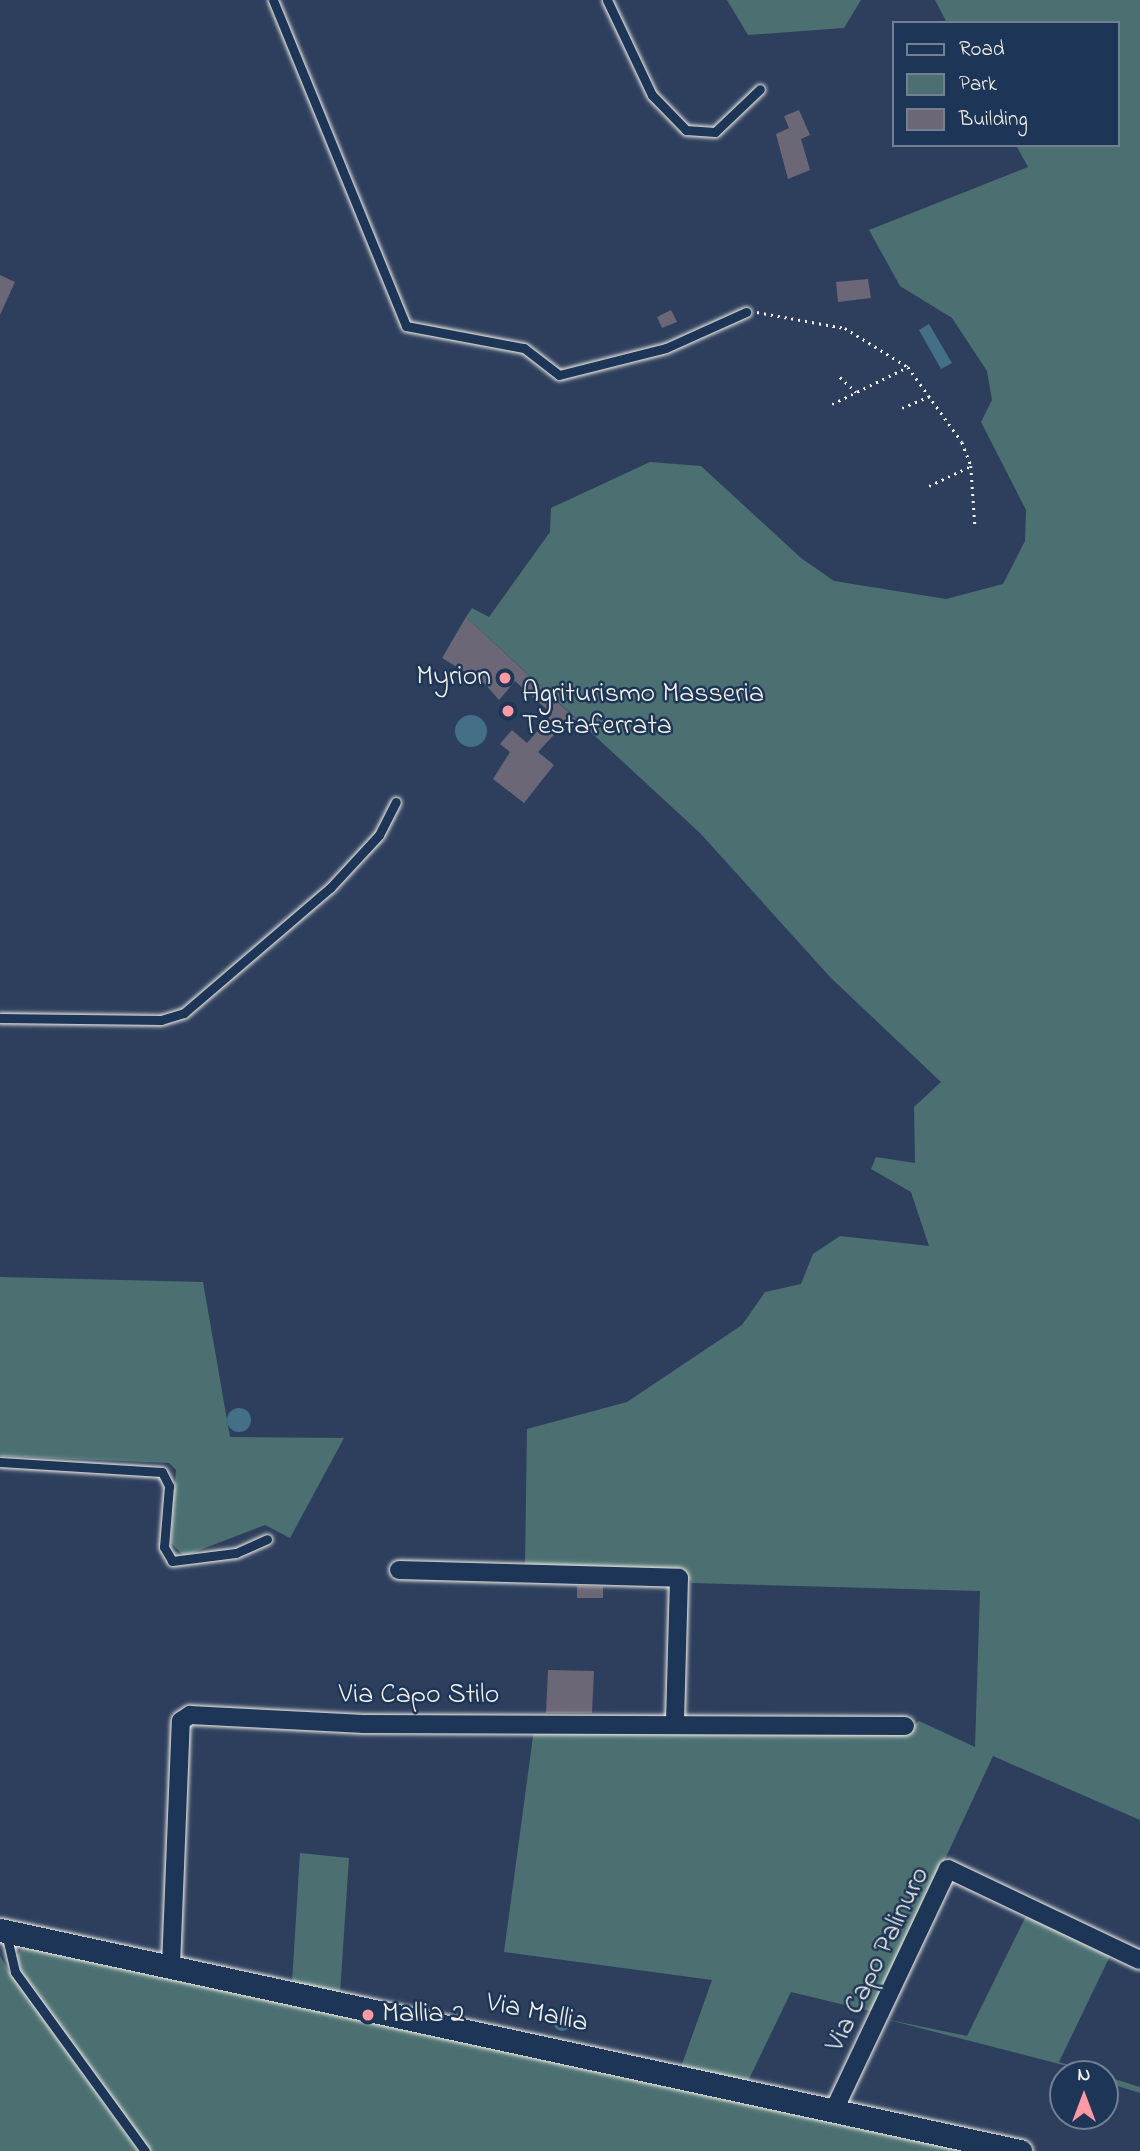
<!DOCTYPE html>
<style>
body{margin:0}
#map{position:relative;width:1140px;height:2151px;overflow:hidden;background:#2d3f5d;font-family:"Indie Flower",sans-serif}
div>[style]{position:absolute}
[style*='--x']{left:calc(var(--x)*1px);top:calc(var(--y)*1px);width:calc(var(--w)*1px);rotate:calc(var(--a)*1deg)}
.green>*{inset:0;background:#4c7072}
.water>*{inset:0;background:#436f87}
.round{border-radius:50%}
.building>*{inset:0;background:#6b6777}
.path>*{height:2.5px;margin-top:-1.25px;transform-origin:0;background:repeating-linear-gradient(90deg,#f4f1e8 0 2px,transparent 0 7px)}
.roads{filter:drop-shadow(0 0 2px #f4f1e8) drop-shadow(0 0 2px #f4f1e8)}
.lane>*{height:9px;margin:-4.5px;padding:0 4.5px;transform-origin:4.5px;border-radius:4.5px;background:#1d3557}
.street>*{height:18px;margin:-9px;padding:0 9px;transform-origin:9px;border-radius:9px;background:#1d3557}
.secondary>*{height:23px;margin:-11.5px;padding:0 11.5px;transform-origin:11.5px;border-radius:11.5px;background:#1d3557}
.dots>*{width:19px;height:19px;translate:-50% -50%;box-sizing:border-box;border:4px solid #1d3557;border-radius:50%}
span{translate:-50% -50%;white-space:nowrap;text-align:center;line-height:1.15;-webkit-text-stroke:5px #1d3557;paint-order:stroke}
.poi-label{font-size:28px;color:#f4f1e8}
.right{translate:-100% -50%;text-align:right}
.left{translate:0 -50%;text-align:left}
.street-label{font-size:28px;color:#f4f1e8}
.legend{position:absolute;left:892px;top:21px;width:228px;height:126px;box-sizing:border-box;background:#1d3557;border:2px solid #738091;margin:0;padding:9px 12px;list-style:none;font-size:21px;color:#f4f1e8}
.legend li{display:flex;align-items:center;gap:14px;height:35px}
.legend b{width:35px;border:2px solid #738091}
.north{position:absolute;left:1049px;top:2060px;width:70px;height:70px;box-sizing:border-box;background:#1d3557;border:2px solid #738091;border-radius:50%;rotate:0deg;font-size:19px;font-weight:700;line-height:28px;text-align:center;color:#f4f1e8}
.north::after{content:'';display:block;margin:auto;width:24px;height:32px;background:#ff9aa2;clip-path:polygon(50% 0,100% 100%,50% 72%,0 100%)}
</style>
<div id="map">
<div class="green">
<i style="clip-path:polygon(727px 0,861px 0,844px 28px,748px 35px)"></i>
<i style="clip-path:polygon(935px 0,1140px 0,1140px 1820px,993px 1756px,874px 2012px,791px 1992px,748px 2081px,681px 2067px,712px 1980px,504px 1952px,534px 1729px,905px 1733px,919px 1721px,975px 1747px,980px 1591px,692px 1583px,682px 1568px,525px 1566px,527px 1429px,627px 1402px,742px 1325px,765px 1292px,801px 1284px,813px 1254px,840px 1236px,929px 1246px,911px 1192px,871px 1169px,876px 1157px,915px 1163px,914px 1107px,941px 1082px,831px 978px,700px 833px,466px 617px,472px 608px,489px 617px,550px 532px,551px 508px,650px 462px,701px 466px,801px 558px,834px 581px,946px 599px,1003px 584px,1025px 541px,1026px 510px,981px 422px,992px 400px,987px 371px,952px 318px,900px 286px,869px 230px,1028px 167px,1016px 145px,1117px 145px,1117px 23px,947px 23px)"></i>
<i style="clip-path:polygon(0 1277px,203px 1282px,230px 1437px,344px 1438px,290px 1538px,265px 1525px,184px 1556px,171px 1543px,176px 1470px,169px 1463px,0 1456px)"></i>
<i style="clip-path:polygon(300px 1853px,349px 1858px,340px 1993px,292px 1983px)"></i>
<i style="clip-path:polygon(1027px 1914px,1111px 1954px,1059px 2062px,1098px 2074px,885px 2019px,967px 2036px)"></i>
<i style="clip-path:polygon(26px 1942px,986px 2151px,150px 2151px,22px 1974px,17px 1956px)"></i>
<i style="clip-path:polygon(0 1956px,8px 1970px,138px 2151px,0 2151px)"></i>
<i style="clip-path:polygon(1105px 2076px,1140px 2087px,1140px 2093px,1105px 2082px)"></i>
</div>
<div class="water">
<i style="clip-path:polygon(929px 324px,952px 363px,941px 369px,919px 330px)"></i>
<i class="round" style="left:455px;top:715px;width:32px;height:32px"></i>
<i class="round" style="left:227px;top:1408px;width:24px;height:24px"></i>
<i class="round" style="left:553px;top:2013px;width:18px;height:18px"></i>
</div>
<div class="building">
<i style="clip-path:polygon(799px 110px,810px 135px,801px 139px,810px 170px,788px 179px,776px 134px,789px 128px,784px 116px)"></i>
<i style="clip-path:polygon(0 275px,15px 282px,0 315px)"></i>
<i style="clip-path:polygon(868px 279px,871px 298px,838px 302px,836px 282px)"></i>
<i style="clip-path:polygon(671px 310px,677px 322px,662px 328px,657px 317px)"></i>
<i style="clip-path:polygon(466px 617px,578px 721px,570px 730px,564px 724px,538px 752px,554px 765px,524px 803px,493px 779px,510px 752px,500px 744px,512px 730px,527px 743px,552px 714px,515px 681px,499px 700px,485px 684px,442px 658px)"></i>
<i style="clip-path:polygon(577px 1586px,603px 1587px,603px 1598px,577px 1598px)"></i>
<i style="clip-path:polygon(548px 1670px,594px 1671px,592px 1713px,546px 1713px)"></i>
</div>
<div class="path">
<i style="--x:757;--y:312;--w:89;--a:10.3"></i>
<i style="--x:845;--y:328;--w:74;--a:31.8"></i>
<i style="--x:908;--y:367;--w:92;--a:54.2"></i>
<i style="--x:962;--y:442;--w:26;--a:69"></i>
<i style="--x:971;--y:466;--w:58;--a:86.1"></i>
<i style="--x:840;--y:377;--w:22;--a:43"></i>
<i style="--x:832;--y:404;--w:85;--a:-26"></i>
<i style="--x:902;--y:408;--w:34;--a:-23"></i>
<i style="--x:929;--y:486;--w:47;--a:-25.5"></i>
</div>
<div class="roads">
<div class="lane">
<i style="--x:273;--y:0;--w:352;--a:67.8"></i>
<i style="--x:406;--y:326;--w:120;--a:10.6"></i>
<i style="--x:524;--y:348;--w:44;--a:37.6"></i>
<i style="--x:559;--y:375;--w:110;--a:-14.2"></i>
<i style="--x:666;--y:348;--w:88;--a:-24.2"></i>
<i style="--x:607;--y:0;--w:105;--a:64.7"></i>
<i style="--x:652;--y:95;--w:49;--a:45.8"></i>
<i style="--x:686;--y:130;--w:29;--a:4"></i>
<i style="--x:715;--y:132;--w:62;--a:-43.7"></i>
<i style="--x:0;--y:1018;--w:161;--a:0.7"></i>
<i style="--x:161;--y:1020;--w:24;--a:-17"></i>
<i style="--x:184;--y:1013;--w:192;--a:-40.6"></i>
<i style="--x:330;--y:888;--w:72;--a:-47.2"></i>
<i style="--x:379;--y:835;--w:37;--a:-63"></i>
<i style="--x:0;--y:1462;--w:162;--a:3.5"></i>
<i style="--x:162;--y:1472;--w:16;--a:63"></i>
<i style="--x:169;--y:1486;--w:61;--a:94.7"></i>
<i style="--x:164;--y:1547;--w:16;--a:60"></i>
<i style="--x:172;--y:1561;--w:64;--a:-7.1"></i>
<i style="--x:236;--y:1553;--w:34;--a:-24"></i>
<i style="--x:6;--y:1933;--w:40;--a:77"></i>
<i style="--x:15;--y:1972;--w:221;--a:54"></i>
</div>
<div class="street">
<i style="--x:399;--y:1570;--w:280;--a:1.6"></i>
<i style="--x:679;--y:1578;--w:146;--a:91.6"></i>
<i style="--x:171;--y:1966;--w:245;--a:-87.7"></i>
<i style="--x:181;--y:1721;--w:11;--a:-34"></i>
<i style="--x:190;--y:1715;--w:174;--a:3"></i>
<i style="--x:364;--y:1724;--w:541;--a:0.21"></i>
<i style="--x:835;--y:2108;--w:264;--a:-64.7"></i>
<i style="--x:948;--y:1869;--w:212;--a:25.4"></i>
</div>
<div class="secondary">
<i style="--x:0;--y:1930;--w:1044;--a:12.23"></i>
</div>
</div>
<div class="dots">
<i style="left:505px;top:678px;background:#ff9aa2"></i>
<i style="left:508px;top:711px;background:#ff9aa2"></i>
<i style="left:368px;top:2015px;background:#ff9aa2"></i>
</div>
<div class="poi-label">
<span class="right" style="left:491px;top:678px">Myrion</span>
<span class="left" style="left:522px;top:711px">Agriturismo Masseria<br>Testaferrata</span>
<span class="left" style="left:382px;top:2015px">Mallia 2</span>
</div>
<div class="street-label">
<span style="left:419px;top:1696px">Via Capo Stilo</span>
<span style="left:879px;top:1960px;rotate:-64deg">Via Capo Palinuro</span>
<span style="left:537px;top:2014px;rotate:12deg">Via Mallia</span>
</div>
<ul class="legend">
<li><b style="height:9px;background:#1d3557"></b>Road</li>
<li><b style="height:19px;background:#4c7072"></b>Park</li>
<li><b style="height:19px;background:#6b6777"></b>Building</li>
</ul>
<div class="north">N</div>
</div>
